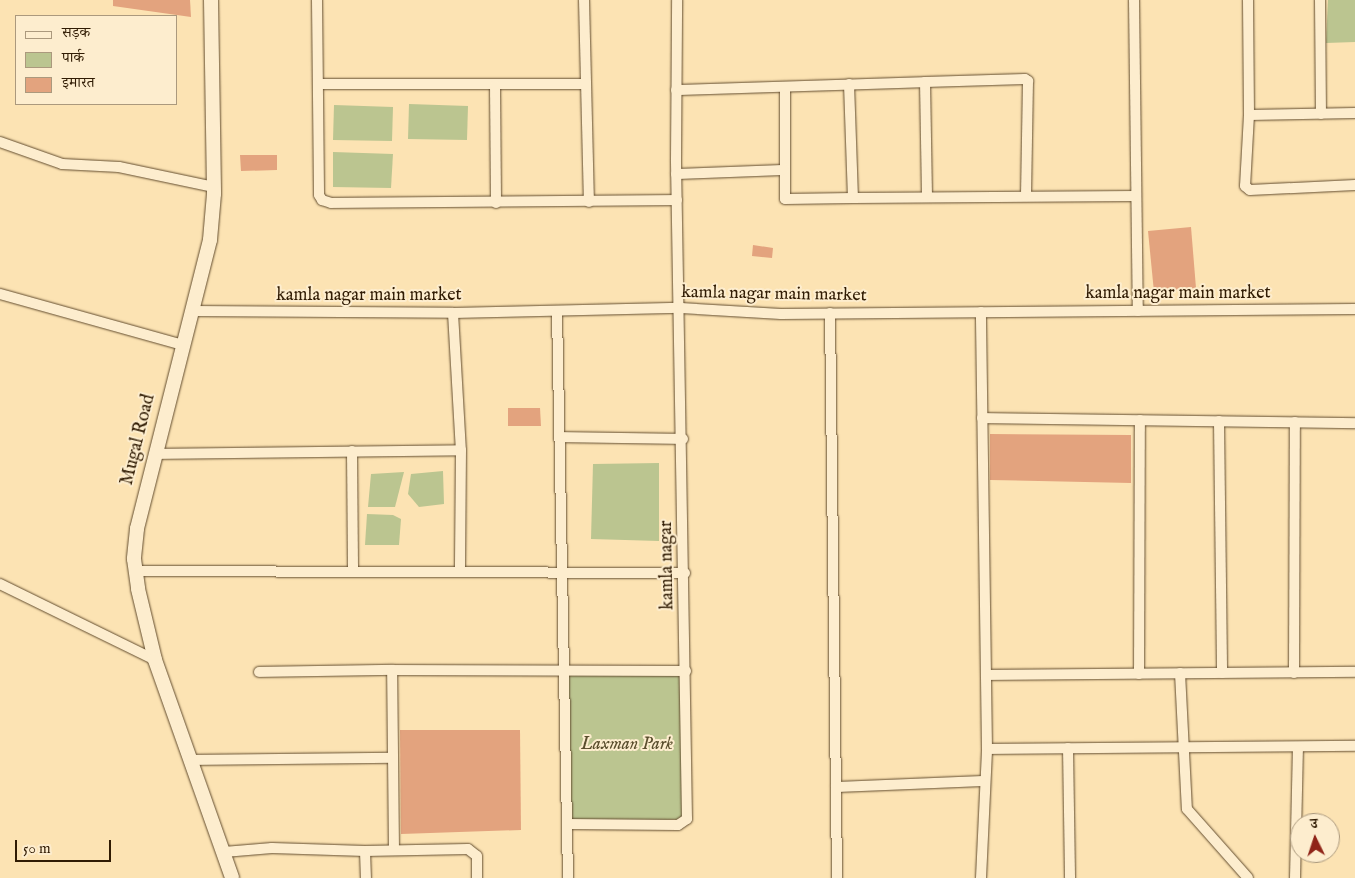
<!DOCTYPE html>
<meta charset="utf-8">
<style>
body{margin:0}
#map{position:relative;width:1355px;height:878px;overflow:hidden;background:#fce3b3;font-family:"IM FELL English","Noto Serif Devanagari",serif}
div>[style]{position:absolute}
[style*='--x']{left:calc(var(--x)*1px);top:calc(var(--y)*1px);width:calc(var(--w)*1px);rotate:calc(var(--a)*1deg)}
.green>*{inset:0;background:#bbc590}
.building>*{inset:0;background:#e3a37e}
.roads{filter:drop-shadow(0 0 1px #634d2f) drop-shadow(0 0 1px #634d2f)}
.street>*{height:10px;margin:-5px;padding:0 5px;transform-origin:5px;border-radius:5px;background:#fdedce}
.secondary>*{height:14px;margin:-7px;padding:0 7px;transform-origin:7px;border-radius:7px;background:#fdedce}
span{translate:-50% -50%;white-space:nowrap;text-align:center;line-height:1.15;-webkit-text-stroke:4px #fdedce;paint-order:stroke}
.street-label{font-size:18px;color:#301b03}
.park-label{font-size:18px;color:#5a4e2d;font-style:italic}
.legend{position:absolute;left:15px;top:15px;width:162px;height:90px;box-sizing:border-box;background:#fdedce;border:1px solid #ab997d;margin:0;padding:6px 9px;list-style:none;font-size:15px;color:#301b03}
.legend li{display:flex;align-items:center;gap:10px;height:25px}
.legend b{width:25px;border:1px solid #ab997d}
.north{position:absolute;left:1290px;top:813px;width:50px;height:50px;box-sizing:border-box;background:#fdedce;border:1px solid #ab997d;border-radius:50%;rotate:356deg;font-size:14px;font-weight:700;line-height:20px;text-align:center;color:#301b03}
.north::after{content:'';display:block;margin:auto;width:18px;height:22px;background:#8f2418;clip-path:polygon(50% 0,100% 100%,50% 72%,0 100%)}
.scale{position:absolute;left:15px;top:840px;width:96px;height:22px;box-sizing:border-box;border:2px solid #301b03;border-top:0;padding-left:6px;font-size:15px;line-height:18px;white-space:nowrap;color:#301b03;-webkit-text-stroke:4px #fdedce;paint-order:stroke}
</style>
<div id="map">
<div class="green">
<i style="clip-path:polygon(1328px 0,1355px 0,1355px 42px,1326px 43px)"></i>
<i style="clip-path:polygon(409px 104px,468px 106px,467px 140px,408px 139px)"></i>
<i style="clip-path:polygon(334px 105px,393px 107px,392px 141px,333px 140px)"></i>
<i style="clip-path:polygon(333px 152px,393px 154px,391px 188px,333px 187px)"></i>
<i style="clip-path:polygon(659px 463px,659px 541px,591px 539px,593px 464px)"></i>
<i style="clip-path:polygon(443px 471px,444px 504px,419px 507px,408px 494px,411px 474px)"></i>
<i style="clip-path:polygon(404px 472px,395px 507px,368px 507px,371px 474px)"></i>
<i style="clip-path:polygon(367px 514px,393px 515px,401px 519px,399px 545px,365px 545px)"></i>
<i style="clip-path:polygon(566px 671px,686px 671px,687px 819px,568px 824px)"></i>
</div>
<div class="building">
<i style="clip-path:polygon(113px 0,190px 0,191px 17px,113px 6px)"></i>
<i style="clip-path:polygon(240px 155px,277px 155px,277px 170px,241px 171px)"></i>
<i style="clip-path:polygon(1191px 227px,1196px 288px,1154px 292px,1148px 231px)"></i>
<i style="clip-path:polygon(753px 245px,773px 248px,772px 258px,752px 256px)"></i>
<i style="clip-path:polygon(508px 408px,540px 408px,541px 426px,508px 426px)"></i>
<i style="clip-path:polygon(990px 434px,1131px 435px,1131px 483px,990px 480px)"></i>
<i style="clip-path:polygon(400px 730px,520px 730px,521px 830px,401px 834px)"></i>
</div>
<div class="roads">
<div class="street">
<i style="--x:317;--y:0;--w:195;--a:89.4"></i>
<i style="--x:319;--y:195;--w:6;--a:59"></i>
<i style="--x:322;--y:200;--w:9;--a:18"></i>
<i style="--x:331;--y:203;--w:346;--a:-0.5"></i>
<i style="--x:584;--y:0;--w:202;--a:88.6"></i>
<i style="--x:1134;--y:0;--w:311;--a:89.3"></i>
<i style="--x:1248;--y:0;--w:115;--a:89.5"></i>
<i style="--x:1320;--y:0;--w:114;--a:89.5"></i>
<i style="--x:318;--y:84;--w:267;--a:0"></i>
<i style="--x:849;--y:84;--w:114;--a:88"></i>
<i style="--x:853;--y:198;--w:283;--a:-0.4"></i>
<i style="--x:495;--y:86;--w:117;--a:89.5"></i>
<i style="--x:785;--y:89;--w:110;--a:90"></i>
<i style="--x:785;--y:199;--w:68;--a:-0.8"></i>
<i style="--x:676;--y:90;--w:249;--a:-1.8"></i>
<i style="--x:1355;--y:113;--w:106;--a:178.9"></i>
<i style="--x:1249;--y:115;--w:71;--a:93.2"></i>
<i style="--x:1245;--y:186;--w:6;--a:39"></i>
<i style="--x:1250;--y:190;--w:105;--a:-2.7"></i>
<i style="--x:0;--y:142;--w:66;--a:19.5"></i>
<i style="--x:62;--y:164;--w:57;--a:3"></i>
<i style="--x:119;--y:167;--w:97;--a:11.9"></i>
<i style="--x:676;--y:174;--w:108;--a:-2.1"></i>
<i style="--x:927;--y:196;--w:114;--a:-91"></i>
<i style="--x:925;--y:82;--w:100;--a:-1.7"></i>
<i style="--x:1025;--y:79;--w:4;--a:34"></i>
<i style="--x:1028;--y:81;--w:115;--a:91"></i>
<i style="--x:0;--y:294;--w:190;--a:15.6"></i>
<i style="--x:192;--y:311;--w:261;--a:0.4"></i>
<i style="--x:453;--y:313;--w:228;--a:-1.3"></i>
<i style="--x:681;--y:308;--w:100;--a:3.4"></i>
<i style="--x:781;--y:314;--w:574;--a:-0.5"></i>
<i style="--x:557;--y:311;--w:567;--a:88.89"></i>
<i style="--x:453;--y:313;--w:137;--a:86.7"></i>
<i style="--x:461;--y:450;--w:120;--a:90.5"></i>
<i style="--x:830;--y:313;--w:565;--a:89.29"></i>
<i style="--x:982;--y:418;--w:373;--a:0.8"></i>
<i style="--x:1219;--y:421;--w:252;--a:89.3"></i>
<i style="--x:560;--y:437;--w:123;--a:0.9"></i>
<i style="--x:352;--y:451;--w:120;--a:89.5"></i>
<i style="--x:155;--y:454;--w:306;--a:-0.7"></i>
<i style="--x:136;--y:571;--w:549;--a:0.21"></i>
<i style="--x:0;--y:584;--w:173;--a:26.1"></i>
<i style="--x:259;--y:672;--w:133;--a:-0.9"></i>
<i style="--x:1180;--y:673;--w:136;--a:87.1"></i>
<i style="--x:1187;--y:809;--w:92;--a:48.5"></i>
<i style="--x:1294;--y:673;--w:251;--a:-89.8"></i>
<i style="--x:1139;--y:674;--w:254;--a:-89.8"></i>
<i style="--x:986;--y:675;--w:369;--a:-0.5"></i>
<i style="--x:1068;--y:748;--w:130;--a:89.1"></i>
<i style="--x:987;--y:749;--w:368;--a:-0.5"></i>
<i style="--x:191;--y:760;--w:199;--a:-0.6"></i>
<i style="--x:836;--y:787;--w:148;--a:-2.3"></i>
<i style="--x:568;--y:824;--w:110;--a:0.5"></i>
<i style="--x:678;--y:825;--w:11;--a:-34"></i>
<i style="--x:687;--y:819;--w:659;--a:-90.96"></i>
<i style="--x:676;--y:160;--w:160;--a:-89.6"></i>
<i style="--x:394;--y:850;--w:180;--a:-90.6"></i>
<i style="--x:392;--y:670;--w:294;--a:0.2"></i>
<i style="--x:365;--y:851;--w:27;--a:88"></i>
<i style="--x:224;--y:852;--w:48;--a:-4.8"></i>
<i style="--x:272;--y:848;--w:93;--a:1.8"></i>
<i style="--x:365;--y:851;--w:103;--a:-1.1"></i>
<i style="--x:468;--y:849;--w:11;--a:38"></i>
<i style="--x:477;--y:856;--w:22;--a:90"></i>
<i style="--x:981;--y:878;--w:129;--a:-87.3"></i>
<i style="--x:987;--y:749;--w:437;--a:-90.8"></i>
<i style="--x:1295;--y:878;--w:131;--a:-88.7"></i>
</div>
<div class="secondary">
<i style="--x:211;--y:0;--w:194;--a:89.1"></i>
<i style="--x:214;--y:194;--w:46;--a:95"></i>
<i style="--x:210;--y:240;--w:298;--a:104.2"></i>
<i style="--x:137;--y:529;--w:30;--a:96"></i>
<i style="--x:134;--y:559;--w:30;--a:82"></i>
<i style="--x:138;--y:589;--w:73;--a:76.5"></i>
<i style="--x:155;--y:660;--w:231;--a:70.5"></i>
</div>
</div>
<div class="street-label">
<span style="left:1178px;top:294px">kamla nagar main market</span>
<span style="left:774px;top:295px;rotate:1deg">kamla nagar main market</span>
<span style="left:369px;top:296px">kamla nagar main market</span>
<span style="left:139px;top:440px;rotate:-76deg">Mugal Road</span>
<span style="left:668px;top:565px;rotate:-91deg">kamla nagar</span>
</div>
<div class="park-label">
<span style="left:627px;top:745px">Laxman Park</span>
</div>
<ul class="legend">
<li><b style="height:6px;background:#fdedce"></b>सड़क</li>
<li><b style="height:14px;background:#bbc590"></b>पार्क</li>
<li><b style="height:14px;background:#e3a37e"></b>इमारत</li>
</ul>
<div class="north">उ</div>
<div class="scale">50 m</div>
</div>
